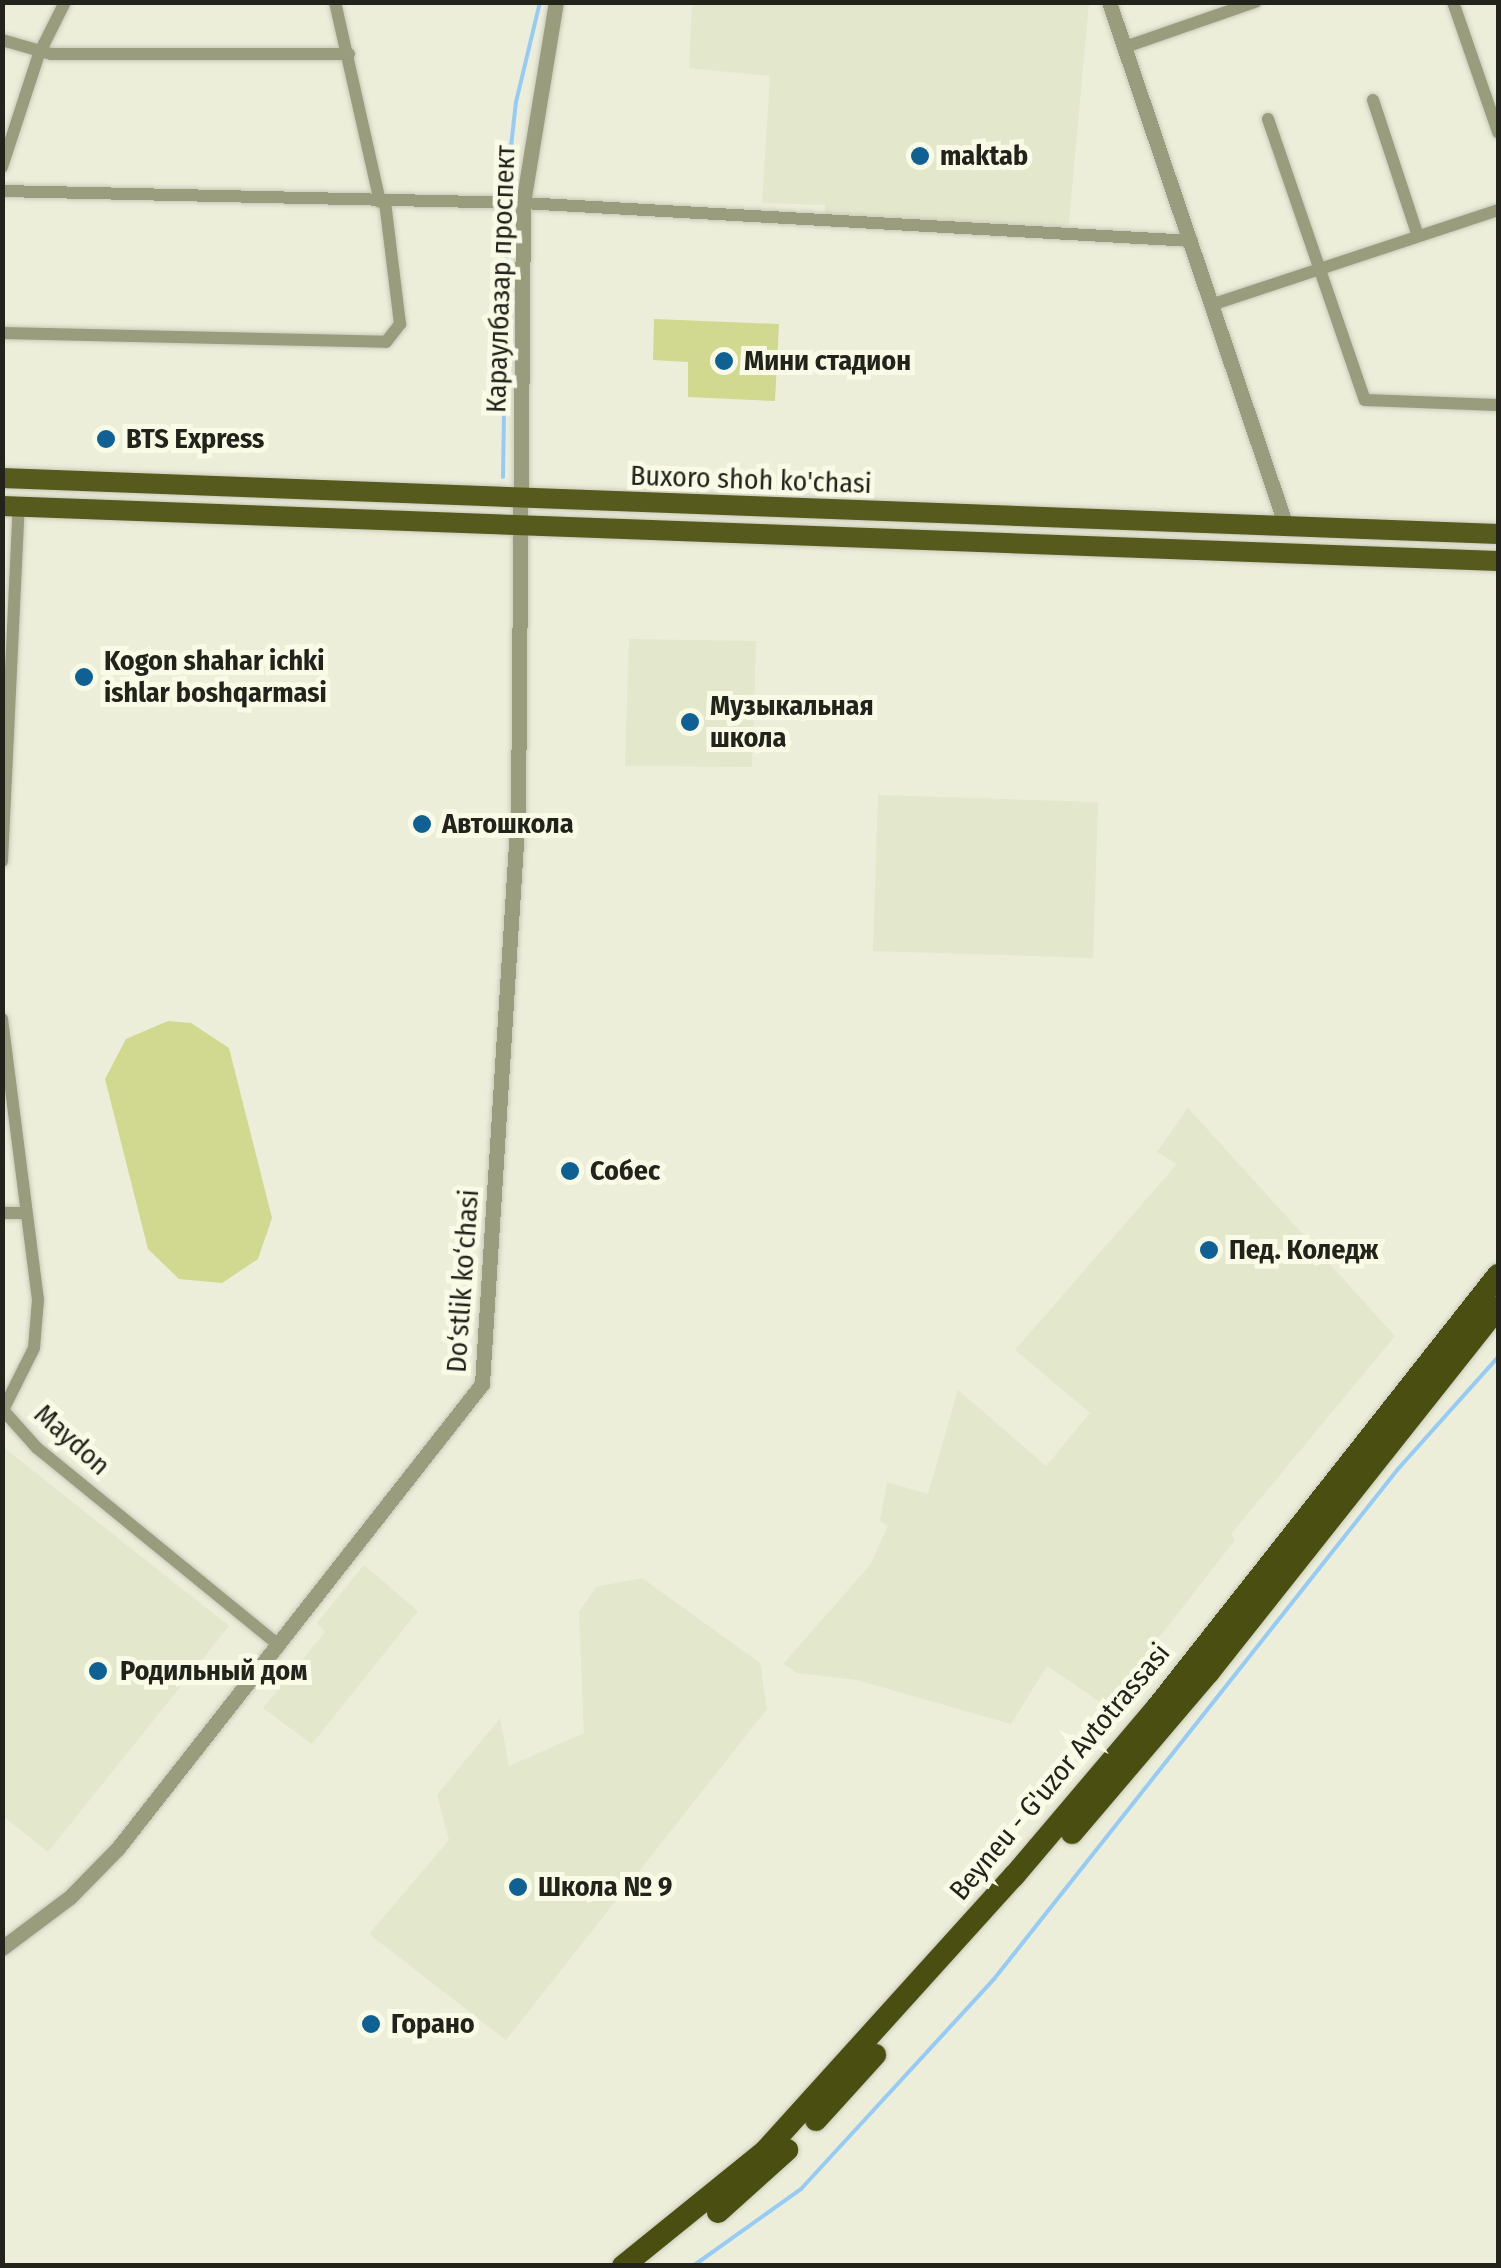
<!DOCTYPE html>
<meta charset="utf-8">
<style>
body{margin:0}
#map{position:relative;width:1501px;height:2268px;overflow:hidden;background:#eceeda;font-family:"Fira Sans Condensed",sans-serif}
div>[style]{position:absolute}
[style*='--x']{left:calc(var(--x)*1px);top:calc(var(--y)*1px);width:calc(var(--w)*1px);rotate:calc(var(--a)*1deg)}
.built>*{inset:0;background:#e3e7cb}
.green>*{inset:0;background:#d1d890}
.stream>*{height:4px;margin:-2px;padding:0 2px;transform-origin:2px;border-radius:2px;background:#98cbf4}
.roads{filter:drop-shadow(0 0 2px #c8c9b8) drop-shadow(0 0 2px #c8c9b8)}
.minor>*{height:12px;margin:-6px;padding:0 6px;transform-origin:6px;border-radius:6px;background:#999c7d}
.tertiary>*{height:15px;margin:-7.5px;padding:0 7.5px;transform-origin:7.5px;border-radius:7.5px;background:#999c7d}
.primary>*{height:20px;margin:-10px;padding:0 10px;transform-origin:10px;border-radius:10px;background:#565a1c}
.trunk>*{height:22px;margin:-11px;padding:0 11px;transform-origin:11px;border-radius:11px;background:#4a4e10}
.dots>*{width:28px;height:28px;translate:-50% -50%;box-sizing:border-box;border:5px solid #f9fbe7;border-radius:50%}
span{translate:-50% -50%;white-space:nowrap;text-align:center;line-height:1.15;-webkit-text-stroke:10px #f9fbe7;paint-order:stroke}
.poi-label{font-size:28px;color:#22231b;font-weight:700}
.left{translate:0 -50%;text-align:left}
.street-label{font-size:28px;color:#22231b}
.frame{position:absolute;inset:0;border:5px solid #22231b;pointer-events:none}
</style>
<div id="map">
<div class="built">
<i style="clip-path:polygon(692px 3px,1089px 3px,1068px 232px,825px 218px,825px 205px,762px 203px,770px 76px,689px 68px)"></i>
<i style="clip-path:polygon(629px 639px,756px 641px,752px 767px,625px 766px)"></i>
<i style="clip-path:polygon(878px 795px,1098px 802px,1093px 958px,873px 951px)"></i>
<i style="clip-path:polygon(1188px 1108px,1395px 1336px,1231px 1534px,1235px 1540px,1106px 1706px,1047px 1666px,1011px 1724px,857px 1680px,797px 1673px,783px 1664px,870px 1565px,888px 1526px,880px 1521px,887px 1482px,928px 1494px,958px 1390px,1046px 1466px,1090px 1413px,1015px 1350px,1177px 1164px,1157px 1152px)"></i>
<i style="clip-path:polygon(3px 1447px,229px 1626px,48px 1852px,3px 1816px)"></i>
<i style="clip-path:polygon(364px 1565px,418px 1611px,312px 1744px,263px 1708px,325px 1632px,317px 1623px)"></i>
<i style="clip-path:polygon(642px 1578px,760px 1663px,767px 1709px,506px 2040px,369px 1934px,449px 1840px,437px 1795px,500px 1718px,509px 1766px,584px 1733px,579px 1612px,596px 1587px)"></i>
</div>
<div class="green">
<i style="clip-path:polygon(654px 319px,779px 324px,775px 401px,688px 397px,688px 362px,653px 360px)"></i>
<i style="clip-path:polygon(168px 1021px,191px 1023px,229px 1048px,272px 1218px,258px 1259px,222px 1283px,179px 1279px,148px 1249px,105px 1079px,126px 1039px)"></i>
</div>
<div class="stream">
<i style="--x:507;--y:183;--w:81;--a:-83.7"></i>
<i style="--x:516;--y:102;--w:103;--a:-76.5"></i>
<i style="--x:503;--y:477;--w:261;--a:-89.1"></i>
<i style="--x:693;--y:2266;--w:133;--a:-35.5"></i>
<i style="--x:801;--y:2189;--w:285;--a:-47.4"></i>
<i style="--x:994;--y:1979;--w:651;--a:-51.62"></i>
<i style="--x:1398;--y:1469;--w:150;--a:-48.2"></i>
</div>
<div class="roads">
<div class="minor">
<i style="--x:335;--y:2;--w:205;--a:77.3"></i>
<i style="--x:1453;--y:2;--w:138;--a:70.9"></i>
<i style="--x:2;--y:40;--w:51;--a:15.9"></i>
<i style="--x:51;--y:54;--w:298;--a:0"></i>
<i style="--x:1125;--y:47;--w:138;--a:-19.1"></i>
<i style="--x:1373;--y:100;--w:143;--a:71.7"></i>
<i style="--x:1268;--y:119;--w:297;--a:71"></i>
<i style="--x:1365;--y:400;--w:133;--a:2.2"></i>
<i style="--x:2;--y:167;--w:119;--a:-71.9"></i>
<i style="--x:39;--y:54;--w:58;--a:-63.4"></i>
<i style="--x:2;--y:191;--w:521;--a:1.32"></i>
<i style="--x:523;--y:203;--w:670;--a:3.25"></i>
<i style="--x:1214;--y:304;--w:299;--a:-18.3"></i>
<i style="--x:2;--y:333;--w:384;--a:1.3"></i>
<i style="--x:386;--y:342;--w:23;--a:-52"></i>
<i style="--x:400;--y:324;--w:123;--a:-97"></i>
<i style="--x:2;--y:861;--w:354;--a:-87.3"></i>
<i style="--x:2;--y:1019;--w:283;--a:82.7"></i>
<i style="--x:38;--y:1300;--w:48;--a:94.8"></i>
<i style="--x:34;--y:1348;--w:69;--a:116.6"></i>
<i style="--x:3;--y:1410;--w:51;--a:48.2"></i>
<i style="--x:37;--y:1448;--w:313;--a:39.2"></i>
<i style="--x:2;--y:1213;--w:24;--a:0"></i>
</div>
<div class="tertiary">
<i style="--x:1109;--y:2;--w:553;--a:71.34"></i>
<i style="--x:2;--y:1948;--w:85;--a:-36.9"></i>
<i style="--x:70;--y:1897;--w:69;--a:-45.6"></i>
<i style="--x:118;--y:1848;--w:590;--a:-51.89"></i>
<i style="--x:482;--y:1384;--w:573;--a:-86.4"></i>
<i style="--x:518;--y:812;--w:609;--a:-89.53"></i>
<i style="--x:523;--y:203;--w:204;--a:-80.7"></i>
</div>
<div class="primary">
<i style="--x:2;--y:478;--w:1497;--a:2.14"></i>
<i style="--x:2;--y:506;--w:1497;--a:2.11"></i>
</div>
<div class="trunk">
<i style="--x:1072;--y:1833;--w:211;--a:-49.6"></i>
<i style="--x:1209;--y:1672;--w:466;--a:-51.6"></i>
<i style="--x:816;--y:2120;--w:88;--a:-47.8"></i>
<i style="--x:718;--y:2212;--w:93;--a:-41.9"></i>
<i style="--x:623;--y:2266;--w:184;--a:-39"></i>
<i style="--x:766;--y:2150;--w:370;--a:-47.9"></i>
<i style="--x:1014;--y:1876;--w:218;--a:-49.7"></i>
<i style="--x:1155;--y:1710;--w:554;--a:-51.74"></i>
</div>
</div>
<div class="dots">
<i style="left:920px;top:156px;background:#106193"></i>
<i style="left:724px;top:361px;background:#106193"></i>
<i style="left:106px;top:439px;background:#106193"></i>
<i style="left:84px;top:677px;background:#106193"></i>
<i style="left:690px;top:722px;background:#106193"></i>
<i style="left:422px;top:824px;background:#106193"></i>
<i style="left:570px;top:1171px;background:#106193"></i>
<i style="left:1209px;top:1250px;background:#106193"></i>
<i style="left:98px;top:1671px;background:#106193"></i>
<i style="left:518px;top:1887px;background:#106193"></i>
<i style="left:371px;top:2024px;background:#106193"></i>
</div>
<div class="poi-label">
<span class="left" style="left:940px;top:156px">maktab</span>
<span class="left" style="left:744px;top:361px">Мини стадион</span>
<span class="left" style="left:126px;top:439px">BTS Express</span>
<span class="left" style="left:104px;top:677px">Kogon shahar ichki<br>ishlar boshqarmasi</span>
<span class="left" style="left:710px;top:722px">Музыкальная<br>школа</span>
<span class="left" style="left:442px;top:824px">Автошкола</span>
<span class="left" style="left:590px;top:1171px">Собеc</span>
<span class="left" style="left:1229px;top:1250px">Пед. Коледж</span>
<span class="left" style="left:120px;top:1671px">Родильный дом</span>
<span class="left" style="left:538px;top:1887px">Школа № 9</span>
<span class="left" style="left:391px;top:2024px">Горано</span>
</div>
<div class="street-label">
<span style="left:501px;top:279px;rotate:-88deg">Караулбазар проспект</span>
<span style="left:751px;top:480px;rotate:2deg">Buxoro shoh ko'chasi</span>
<span style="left:463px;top:1281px;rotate:-86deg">Do‘stlik ko‘chasi</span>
<span style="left:72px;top:1440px;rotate:42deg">Maydon</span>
<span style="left:1060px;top:1772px;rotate:-50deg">Beyneu - G'uzor Avtotrassasi</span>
</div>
<div class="frame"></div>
</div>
